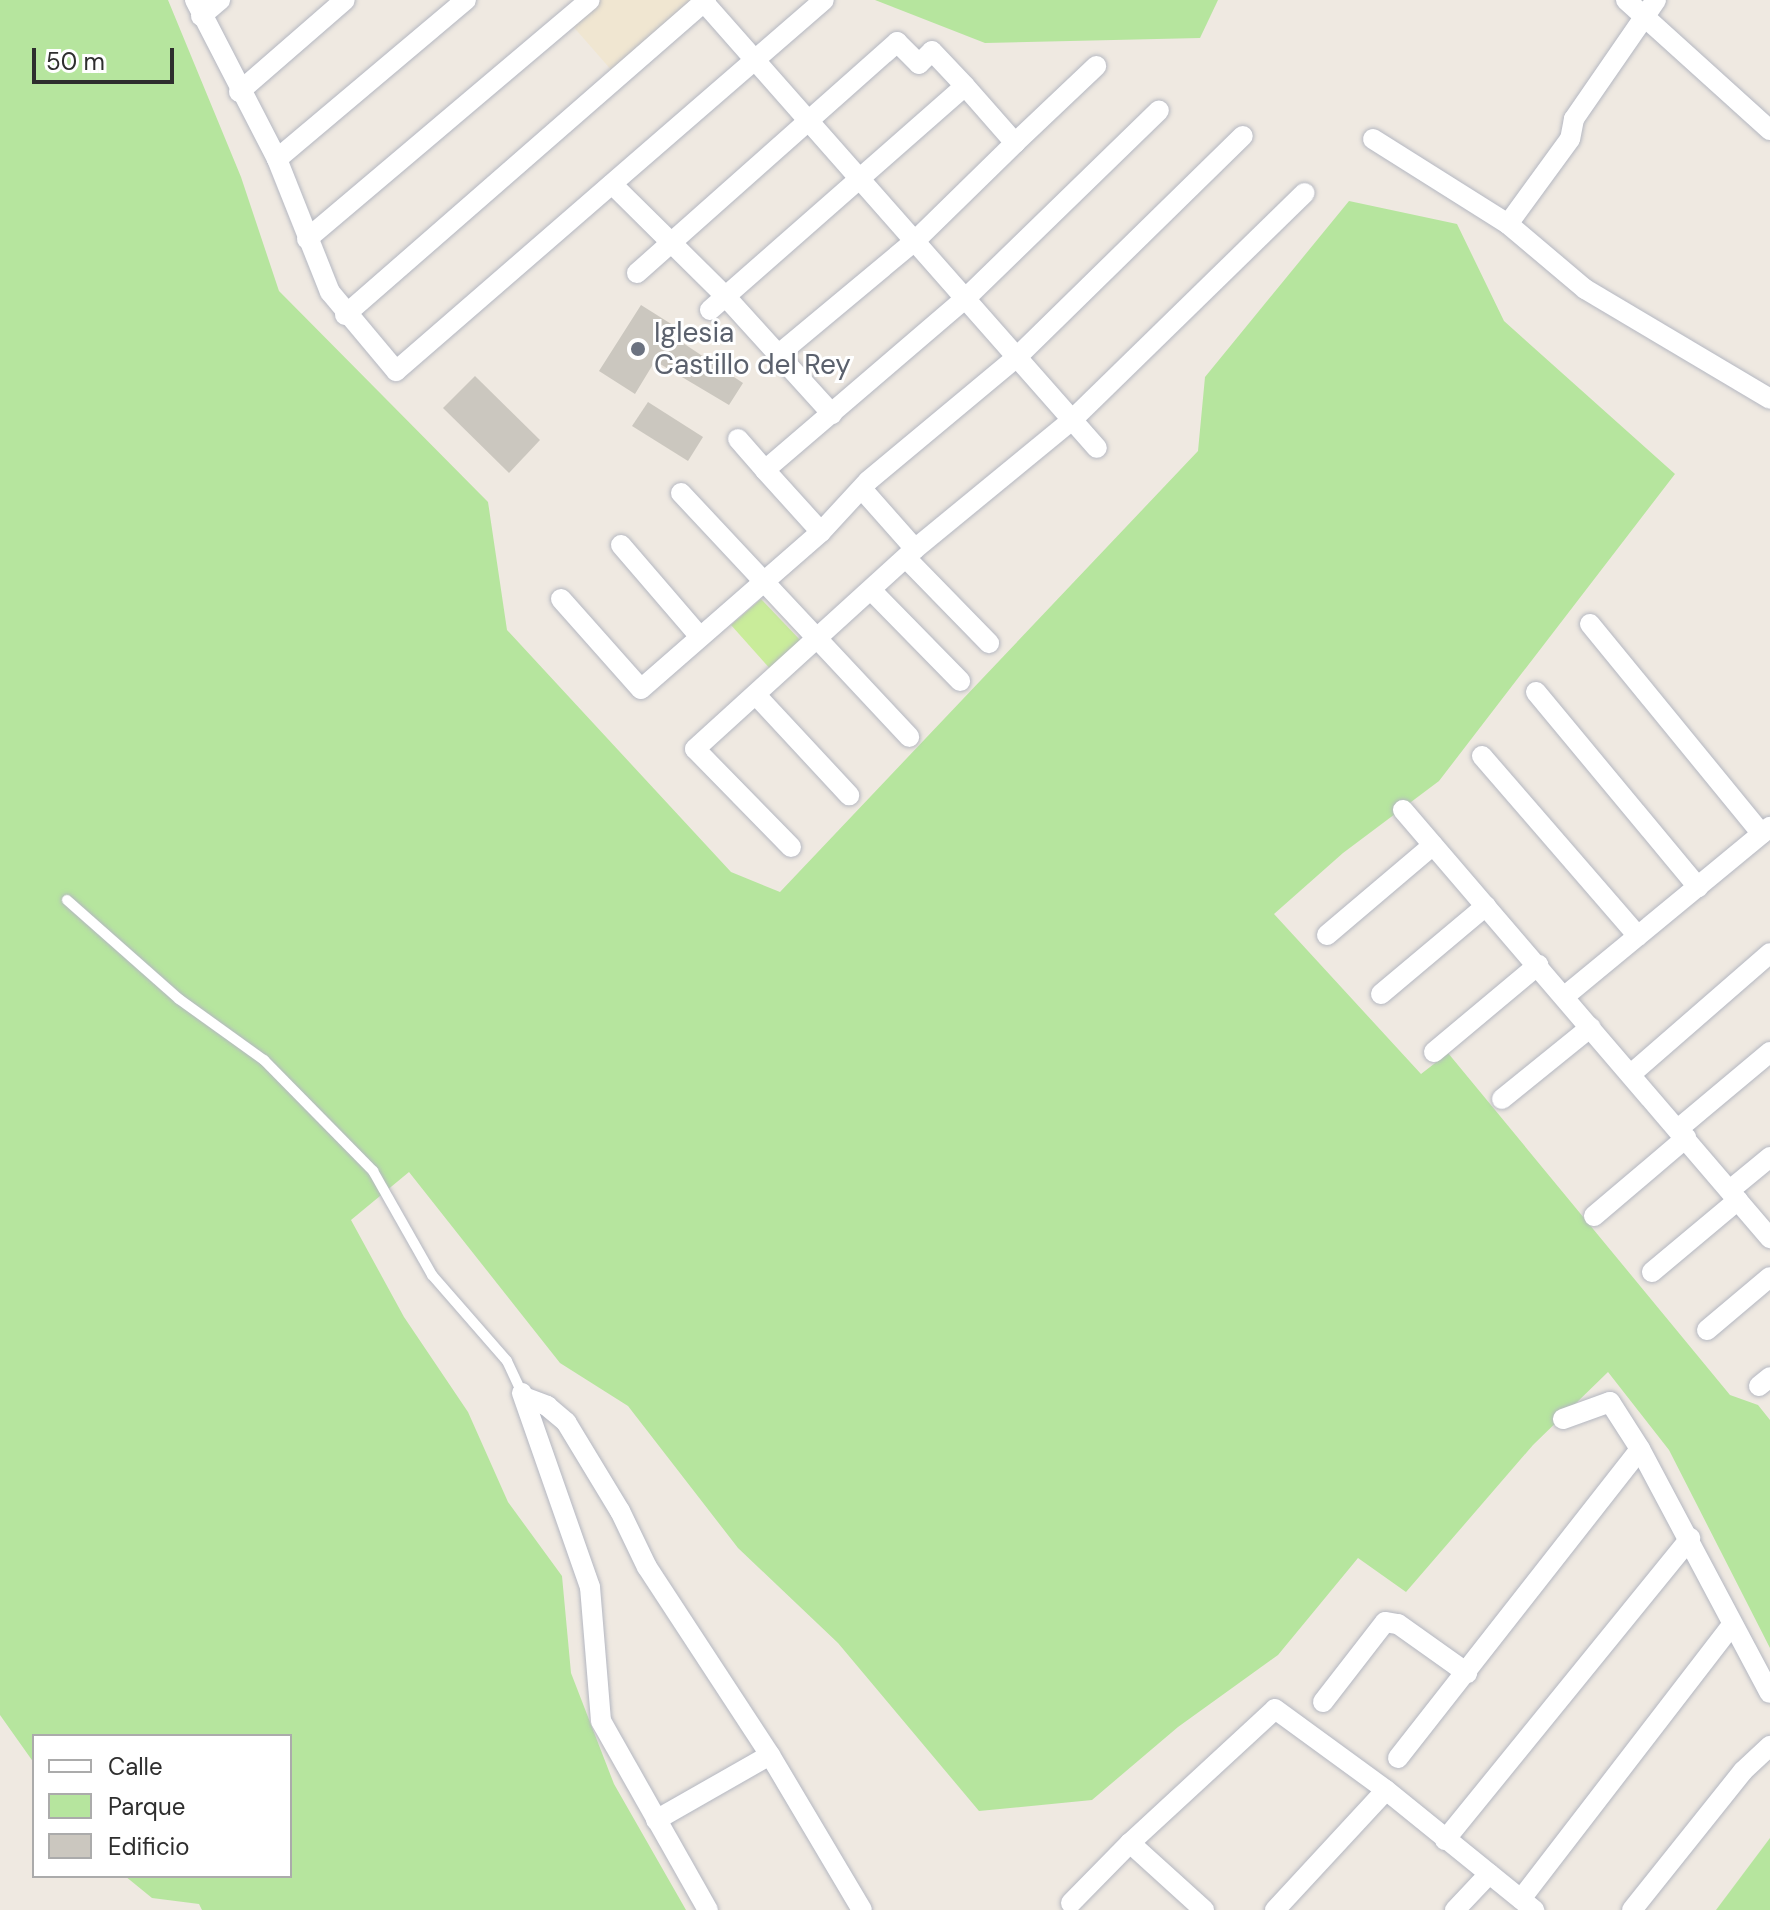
<!DOCTYPE html>
<style>
body{margin:0}
#map{position:relative;width:1770px;height:1910px;overflow:hidden;background:#efe9e1;font-family:"DM Sans",sans-serif}
div>[style]{position:absolute}
[style*='--x']{left:calc(var(--x)*1px);top:calc(var(--y)*1px);width:calc(var(--w)*1px);rotate:calc(var(--a)*1deg)}
.education>*{inset:0;background:#f0e6d1}
.green>*{inset:0;background:#b6e59e}
.pitch>*{inset:0;background:#c9ec9a}
.building>*{inset:0;background:#cbc7bf}
.roads{filter:drop-shadow(0 0 2px #b4b7c1) drop-shadow(0 0 2px #b4b7c1)}
.lane>*{height:10px;margin:-5px;padding:0 5px;transform-origin:5px;border-radius:5px;background:#fff}
.street>*{height:20px;margin:-10px;padding:0 10px;transform-origin:10px;border-radius:10px;background:#fff}
.dots>*{width:22px;height:22px;translate:-50% -50%;box-sizing:border-box;border:4px solid #fff;border-radius:50%}
span{translate:-50% -50%;white-space:nowrap;text-align:center;line-height:1.15;-webkit-text-stroke:6px #fff;paint-order:stroke}
.worship-label{font-size:28px;color:#5b616d}
.left{translate:0 -50%;text-align:left}
.legend{position:absolute;left:32px;top:1734px;width:260px;height:144px;box-sizing:border-box;background:#fff;border:2px solid #ababab;margin:0;padding:10px 14px;list-style:none;font-size:24px;color:#2e2e2e}
.legend li{display:flex;align-items:center;gap:16px;height:40px}
.legend b{width:40px;border:2px solid #ababab}
.scale{position:absolute;left:32px;top:48px;width:142px;height:36px;box-sizing:border-box;border:4px solid #2e2e2e;border-top:0;padding-left:10px;font-size:24px;line-height:28px;white-space:nowrap;color:#2e2e2e;-webkit-text-stroke:6px #fff;paint-order:stroke}
</style>
<div id="map">
<div class="education">
<i style="clip-path:polygon(599px 0,694px 0,613px 72px,571px 24px)"></i>
</div>
<div class="green">
<i style="clip-path:polygon(0 0,168px 0,241px 177px,279px 291px,488px 502px,507px 630px,731px 872px,780px 892px,1198px 451px,1205px 377px,1349px 201px,1457px 224px,1504px 321px,1675px 474px,1439px 781px,1343px 853px,1274px 914px,1421px 1074px,1448px 1053px,1730px 1395px,1758px 1405px,1770px 1420px,1770px 1648px,1669px 1450px,1608px 1372px,1533px 1445px,1406px 1592px,1358px 1558px,1278px 1655px,1178px 1727px,1092px 1800px,979px 1811px,838px 1643px,738px 1548px,628px 1406px,560px 1363px,409px 1172px,351px 1220px,404px 1317px,468px 1412px,508px 1502px,562px 1576px,571px 1673px,614px 1784px,686px 1910px,202px 1910px,199px 1904px,152px 1898px,125px 1876px,290px 1876px,290px 1736px,34px 1736px,34px 1763px,0 1715px)"></i>
<i style="clip-path:polygon(875px 0,1218px 0,1200px 38px,985px 43px)"></i>
<i style="clip-path:polygon(1770px 1838px,1770px 1910px,1716px 1910px)"></i>
</div>
<div class="pitch">
<i style="clip-path:polygon(761px 599px,803px 643px,772px 671px,731px 625px)"></i>
</div>
<div class="building">
<i style="clip-path:polygon(641px 305px,676px 327px,671px 335px,743px 383px,729px 405px,655px 361px,635px 394px,599px 371px)"></i>
<i style="clip-path:polygon(475px 376px,540px 440px,509px 473px,443px 408px)"></i>
<i style="clip-path:polygon(648px 402px,703px 437px,688px 461px,632px 426px)"></i>
</div>
<div class="roads">
<div class="lane">
<i style="--x:67;--y:900;--w:149;--a:41.5"></i>
<i style="--x:179;--y:999;--w:105;--a:35.7"></i>
<i style="--x:264;--y:1060;--w:156;--a:45.5"></i>
<i style="--x:373;--y:1171;--w:120;--a:60.4"></i>
<i style="--x:432;--y:1275;--w:114;--a:48.9"></i>
<i style="--x:507;--y:1361;--w:35;--a:65"></i>
</div>
<div class="street">
<i style="--x:195;--y:0;--w:179;--a:62.7"></i>
<i style="--x:277;--y:159;--w:143;--a:68.3"></i>
<i style="--x:330;--y:292;--w:103;--a:50.1"></i>
<i style="--x:396;--y:371;--w:566;--a:-40.92"></i>
<i style="--x:702;--y:0;--w:597;--a:48.6"></i>
<i style="--x:1626;--y:0;--w:194;--a:42.1"></i>
<i style="--x:1656;--y:0;--w:145;--a:124.6"></i>
<i style="--x:1574;--y:119;--w:20;--a:101"></i>
<i style="--x:1570;--y:139;--w:105;--a:126.1"></i>
<i style="--x:1508;--y:224;--w:101;--a:40.2"></i>
<i style="--x:1585;--y:289;--w:215;--a:30.7"></i>
<i style="--x:201;--y:16;--w:25;--a:-40"></i>
<i style="--x:239;--y:92;--w:140;--a:-41"></i>
<i style="--x:1373;--y:139;--w:160;--a:32.2"></i>
<i style="--x:277;--y:159;--w:247;--a:-40.1"></i>
<i style="--x:612;--y:184;--w:161;--a:44.7"></i>
<i style="--x:726;--y:297;--w:158;--a:47.8"></i>
<i style="--x:307;--y:239;--w:370;--a:-40.2"></i>
<i style="--x:637;--y:273;--w:348;--a:-41.6"></i>
<i style="--x:897;--y:42;--w:31;--a:45"></i>
<i style="--x:919;--y:64;--w:18;--a:-45"></i>
<i style="--x:932;--y:51;--w:48;--a:46.7"></i>
<i style="--x:710;--y:310;--w:339;--a:-41.3"></i>
<i style="--x:965;--y:86;--w:76;--a:48.7"></i>
<i style="--x:1015;--y:143;--w:112;--a:-43.5"></i>
<i style="--x:345;--y:315;--w:479;--a:-41.1"></i>
<i style="--x:779;--y:354;--w:178;--a:-39.8"></i>
<i style="--x:916;--y:240;--w:139;--a:-44.4"></i>
<i style="--x:738;--y:439;--w:41;--a:48.9"></i>
<i style="--x:862;--y:489;--w:80;--a:48.5"></i>
<i style="--x:681;--y:493;--w:334;--a:46.9"></i>
<i style="--x:821;--y:532;--w:69;--a:-47.3"></i>
<i style="--x:868;--y:481;--w:194;--a:-39.8"></i>
<i style="--x:1017;--y:357;--w:316;--a:-44.4"></i>
<i style="--x:621;--y:545;--w:121;--a:49.3"></i>
<i style="--x:906;--y:558;--w:119;--a:45.7"></i>
<i style="--x:872;--y:591;--w:126;--a:45.6"></i>
<i style="--x:561;--y:599;--w:120;--a:48.4"></i>
<i style="--x:641;--y:689;--w:239;--a:-41.1"></i>
<i style="--x:821;--y:532;--w:84;--a:-132.1"></i>
<i style="--x:765;--y:470;--w:265;--a:-40.6"></i>
<i style="--x:966;--y:298;--w:269;--a:-44.2"></i>
<i style="--x:1590;--y:624;--w:271;--a:50.7"></i>
<i style="--x:1536;--y:692;--w:254;--a:50.3"></i>
<i style="--x:756;--y:695;--w:137;--a:47.1"></i>
<i style="--x:1482;--y:756;--w:238;--a:49.1"></i>
<i style="--x:1403;--y:810;--w:564;--a:49.39"></i>
<i style="--x:791;--y:847;--w:137;--a:-134.4"></i>
<i style="--x:695;--y:749;--w:297;--a:-42.3"></i>
<i style="--x:915;--y:549;--w:203;--a:-39.4"></i>
<i style="--x:1072;--y:420;--w:325;--a:-44.3"></i>
<i style="--x:1327;--y:935;--w:139;--a:-40.3"></i>
<i style="--x:1381;--y:994;--w:137;--a:-40"></i>
<i style="--x:1565;--y:996;--w:266;--a:-39.5"></i>
<i style="--x:1434;--y:1052;--w:136;--a:-39.9"></i>
<i style="--x:1631;--y:1074;--w:184;--a:-41"></i>
<i style="--x:1502;--y:1099;--w:114;--a:-39"></i>
<i style="--x:1678;--y:1129;--w:120;--a:-39.9"></i>
<i style="--x:1730;--y:1190;--w:52;--a:-39.5"></i>
<i style="--x:1594;--y:1216;--w:121;--a:-40.3"></i>
<i style="--x:1652;--y:1272;--w:112;--a:-39.9"></i>
<i style="--x:1707;--y:1330;--w:82;--a:-40.1"></i>
<i style="--x:1759;--y:1386;--w:14;--a:-39"></i>
<i style="--x:522;--y:1393;--w:206;--a:70.7"></i>
<i style="--x:590;--y:1587;--w:134;--a:85.3"></i>
<i style="--x:601;--y:1721;--w:217;--a:60.5"></i>
<i style="--x:524;--y:1397;--w:25;--a:21"></i>
<i style="--x:547;--y:1406;--w:25;--a:40"></i>
<i style="--x:566;--y:1422;--w:104;--a:58.8"></i>
<i style="--x:620;--y:1511;--w:62;--a:64.3"></i>
<i style="--x:647;--y:1567;--w:225;--a:56.8"></i>
<i style="--x:770;--y:1755;--w:180;--a:59.3"></i>
<i style="--x:1563;--y:1419;--w:50;--a:-19.9"></i>
<i style="--x:1610;--y:1402;--w:56;--a:57.4"></i>
<i style="--x:1323;--y:1702;--w:101;--a:-52.2"></i>
<i style="--x:1385;--y:1622;--w:13;--a:9"></i>
<i style="--x:1398;--y:1624;--w:85;--a:35.4"></i>
<i style="--x:1398;--y:1758;--w:392;--a:-51.9"></i>
<i style="--x:1640;--y:1449;--w:276;--a:62"></i>
<i style="--x:656;--y:1820;--w:131;--a:-29.7"></i>
<i style="--x:1445;--y:1840;--w:389;--a:-50.9"></i>
<i style="--x:1521;--y:1899;--w:344;--a:-52.4"></i>
<i style="--x:1071;--y:1903;--w:84;--a:-45.5"></i>
<i style="--x:1204;--y:1910;--w:100;--a:-137.8"></i>
<i style="--x:1130;--y:1843;--w:197;--a:-42.7"></i>
<i style="--x:1275;--y:1709;--w:137;--a:36.1"></i>
<i style="--x:1275;--y:1910;--w:163;--a:-47.2"></i>
<i style="--x:1386;--y:1790;--w:191;--a:39"></i>
<i style="--x:1455;--y:1910;--w:50;--a:-46.6"></i>
<i style="--x:1632;--y:1910;--w:178;--a:-51.4"></i>
<i style="--x:1743;--y:1771;--w:37;--a:-43"></i>
</div>
</div>
<div class="dots">
<i style="left:638px;top:349px;background:#6b7280"></i>
</div>
<div class="worship-label">
<span class="left" style="left:654px;top:349px">Iglesia<br>Castillo del Rey</span>
</div>
<ul class="legend">
<li><b style="height:10px;background:#fff"></b>Calle</li>
<li><b style="height:22px;background:#b6e59e"></b>Parque</li>
<li><b style="height:22px;background:#cbc7bf"></b>Edificio</li>
</ul>
<div class="scale">50 m</div>
</div>
